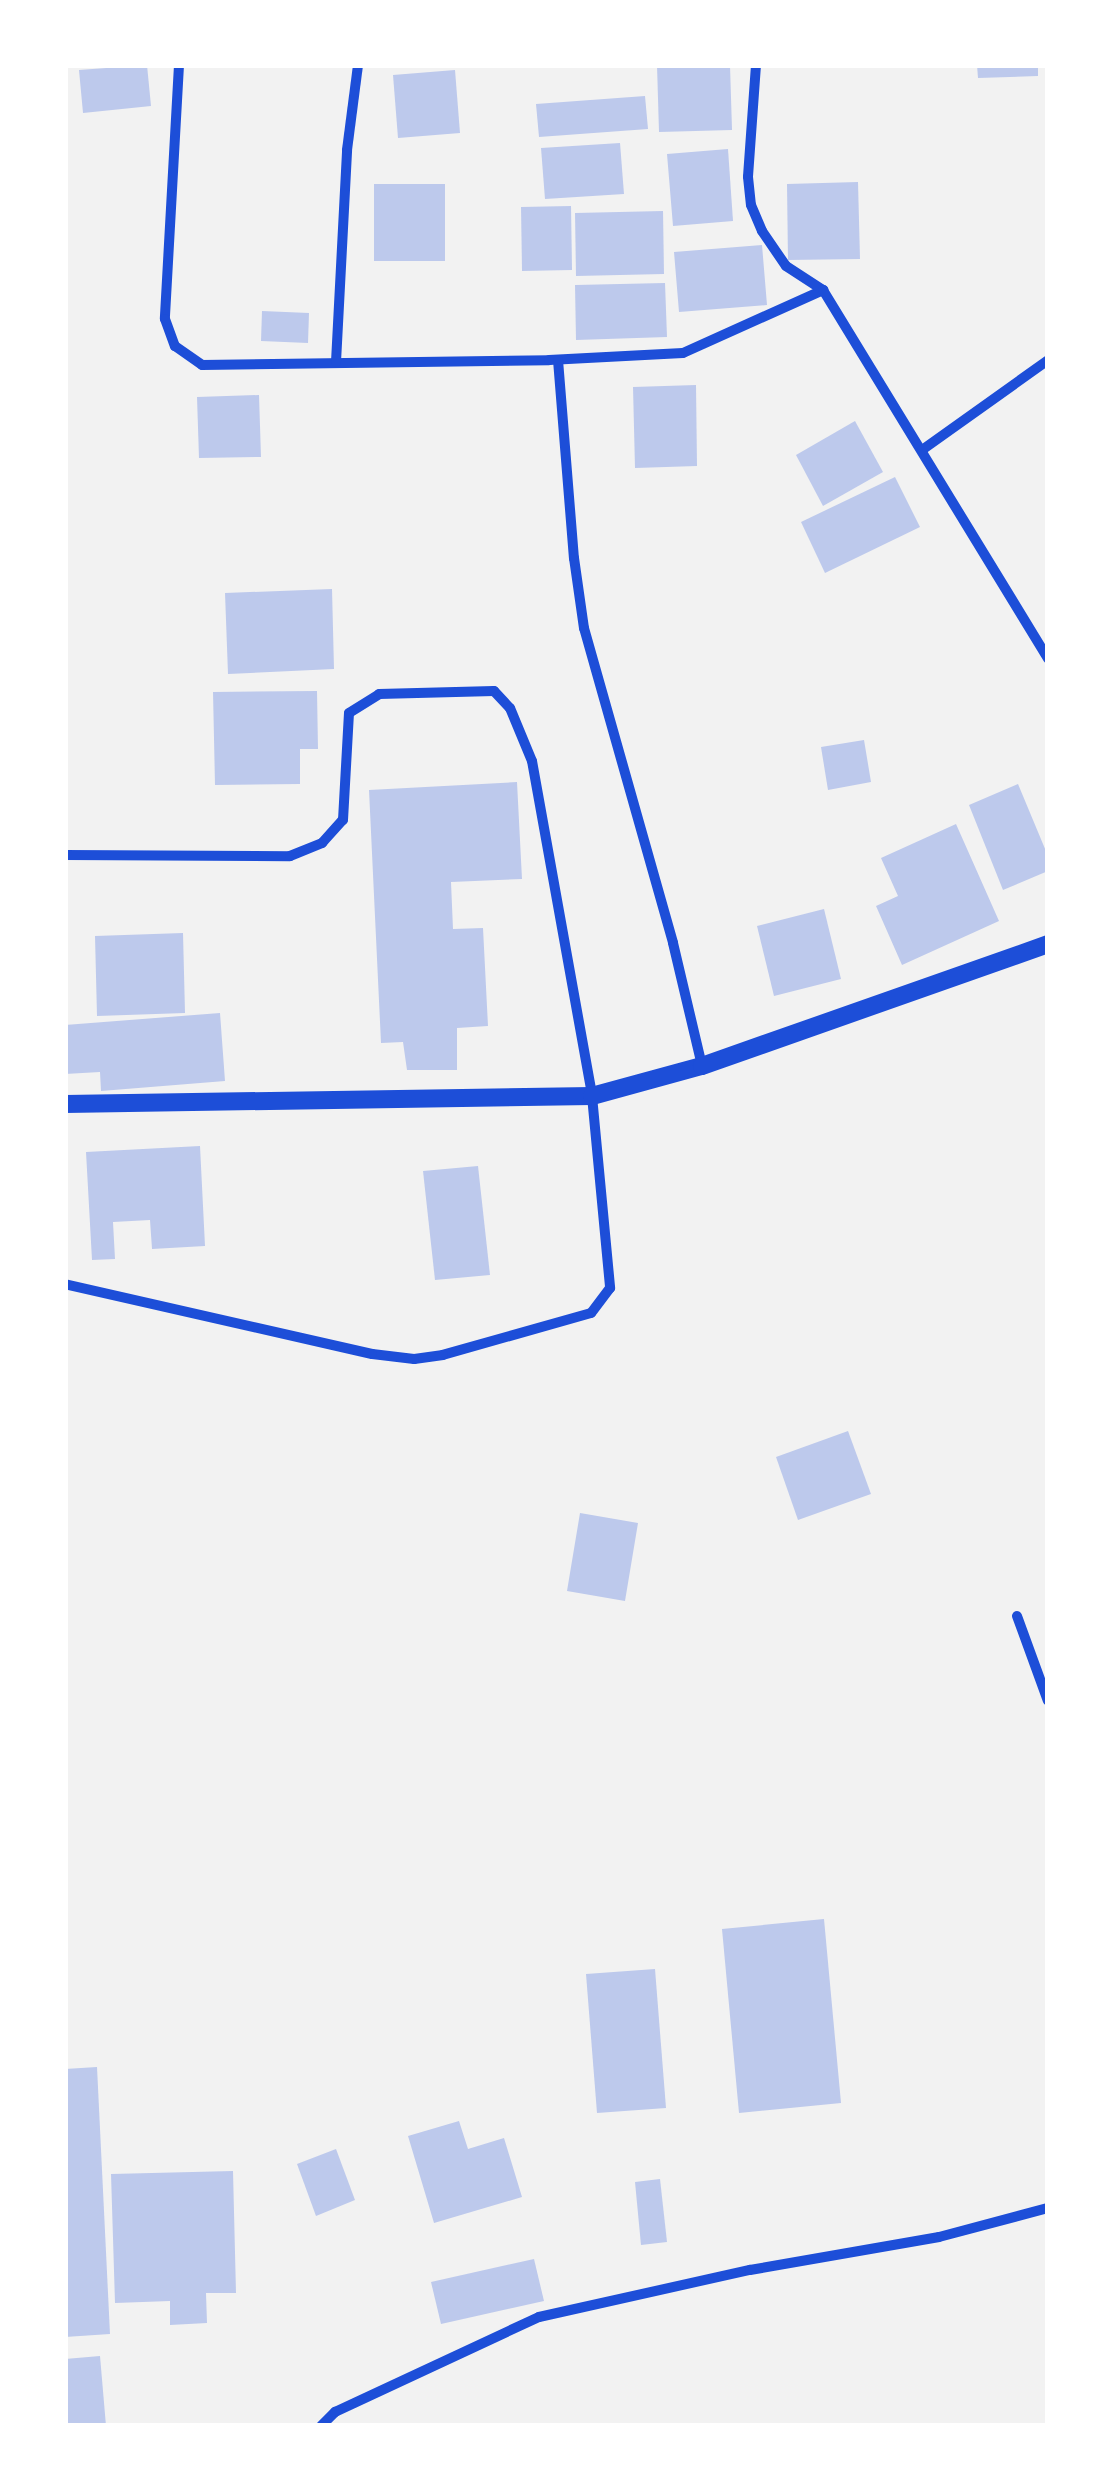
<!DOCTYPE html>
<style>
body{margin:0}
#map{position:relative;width:1113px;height:2491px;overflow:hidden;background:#f2f2f2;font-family:Poppins,sans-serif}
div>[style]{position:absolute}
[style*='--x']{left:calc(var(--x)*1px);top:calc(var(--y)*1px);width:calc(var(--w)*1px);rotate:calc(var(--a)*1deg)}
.building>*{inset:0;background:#bdc9ec}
.minor>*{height:10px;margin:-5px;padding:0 5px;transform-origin:5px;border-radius:5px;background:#1d4ed8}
.tertiary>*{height:18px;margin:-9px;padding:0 9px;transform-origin:9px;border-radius:9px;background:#1d4ed8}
span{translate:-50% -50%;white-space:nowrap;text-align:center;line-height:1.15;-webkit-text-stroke:10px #fff;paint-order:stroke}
.frame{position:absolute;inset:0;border:68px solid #fff;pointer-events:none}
</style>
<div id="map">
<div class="building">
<i style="clip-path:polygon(147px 65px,151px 106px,83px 113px,79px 70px)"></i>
<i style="clip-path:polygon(657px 65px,730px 65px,732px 130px,659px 132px)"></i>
<i style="clip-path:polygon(977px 65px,1038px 65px,1038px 76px,978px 78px)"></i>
<i style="clip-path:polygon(455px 70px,460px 133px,398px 138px,393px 75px)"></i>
<i style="clip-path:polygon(645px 96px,648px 129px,539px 137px,536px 104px)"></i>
<i style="clip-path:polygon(620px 143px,624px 194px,545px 199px,541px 148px)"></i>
<i style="clip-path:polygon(728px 149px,733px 221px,673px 226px,667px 154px)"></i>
<i style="clip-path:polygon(858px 182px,860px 259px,788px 260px,787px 184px)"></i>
<i style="clip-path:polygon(374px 184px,445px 184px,445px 261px,374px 261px)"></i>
<i style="clip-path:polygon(571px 206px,572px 270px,522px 271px,521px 207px)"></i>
<i style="clip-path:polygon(663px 211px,664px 274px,576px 276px,575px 213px)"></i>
<i style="clip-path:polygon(762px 245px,767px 305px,679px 312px,674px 252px)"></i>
<i style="clip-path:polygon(665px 283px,667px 337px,576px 340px,575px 285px)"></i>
<i style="clip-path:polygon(262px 311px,309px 313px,308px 343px,261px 341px)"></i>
<i style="clip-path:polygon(696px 385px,697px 466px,635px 468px,633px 387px)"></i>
<i style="clip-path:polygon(259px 395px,261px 457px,199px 458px,197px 397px)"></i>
<i style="clip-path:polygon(855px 421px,883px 472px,823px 506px,796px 455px)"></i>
<i style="clip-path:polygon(895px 477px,920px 527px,825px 573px,801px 522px)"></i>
<i style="clip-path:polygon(332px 589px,334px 669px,228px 674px,225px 593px)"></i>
<i style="clip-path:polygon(317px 691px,318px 749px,300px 749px,300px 784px,215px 785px,213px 692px)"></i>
<i style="clip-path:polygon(864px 740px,871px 782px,828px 790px,821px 747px)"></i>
<i style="clip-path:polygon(517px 782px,522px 879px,451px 882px,453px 929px,483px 928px,488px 1026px,457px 1028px,457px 1070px,407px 1070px,403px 1042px,381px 1043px,369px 790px)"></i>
<i style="clip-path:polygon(1018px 784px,1048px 856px,1048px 871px,1003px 890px,969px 805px)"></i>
<i style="clip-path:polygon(956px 824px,999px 921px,902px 965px,876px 906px,898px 896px,881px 858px)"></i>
<i style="clip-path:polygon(824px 909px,841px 979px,774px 996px,757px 926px)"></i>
<i style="clip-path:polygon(183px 933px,185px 1013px,97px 1016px,95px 936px)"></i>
<i style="clip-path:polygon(220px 1013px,225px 1081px,101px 1091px,100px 1072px,65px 1074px,65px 1025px)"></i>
<i style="clip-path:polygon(200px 1146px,205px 1246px,152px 1249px,150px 1220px,113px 1222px,115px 1259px,92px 1260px,86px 1152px)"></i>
<i style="clip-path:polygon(478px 1166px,490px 1275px,435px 1280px,423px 1171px)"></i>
<i style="clip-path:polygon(848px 1431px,871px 1494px,798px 1520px,776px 1457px)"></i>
<i style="clip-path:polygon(580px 1513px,638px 1523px,625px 1601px,567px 1591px)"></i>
<i style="clip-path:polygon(824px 1919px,841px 2103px,739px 2113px,722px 1929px)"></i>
<i style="clip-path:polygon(655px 1969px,666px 2108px,597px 2113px,586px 1974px)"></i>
<i style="clip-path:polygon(97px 2067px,110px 2334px,65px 2337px,65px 2069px)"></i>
<i style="clip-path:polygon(459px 2121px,468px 2149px,504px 2138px,522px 2197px,434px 2223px,408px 2136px)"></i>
<i style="clip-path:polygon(336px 2149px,355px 2200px,316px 2216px,297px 2164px)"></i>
<i style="clip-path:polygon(233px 2171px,236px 2293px,206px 2293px,207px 2323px,170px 2325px,170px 2301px,115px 2303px,111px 2174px)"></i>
<i style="clip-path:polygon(660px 2179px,667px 2242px,641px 2245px,635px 2182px)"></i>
<i style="clip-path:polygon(534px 2259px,544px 2301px,441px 2324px,431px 2282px)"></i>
<i style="clip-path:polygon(100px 2356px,106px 2426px,65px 2426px,65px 2359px)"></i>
</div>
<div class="minor">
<i style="--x:179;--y:65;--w:254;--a:93.2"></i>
<i style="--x:165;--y:319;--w:29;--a:70"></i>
<i style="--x:175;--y:346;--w:33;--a:35"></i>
<i style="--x:202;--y:365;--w:347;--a:-0.8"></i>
<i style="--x:549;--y:360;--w:134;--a:-3"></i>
<i style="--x:683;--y:353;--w:154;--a:-24.2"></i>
<i style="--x:756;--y:65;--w:112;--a:94.1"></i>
<i style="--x:748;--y:177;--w:28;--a:84"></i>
<i style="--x:751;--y:205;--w:28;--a:67"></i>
<i style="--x:762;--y:231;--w:42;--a:55.6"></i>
<i style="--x:786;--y:266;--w:44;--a:33"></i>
<i style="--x:823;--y:290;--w:432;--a:58.6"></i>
<i style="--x:558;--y:360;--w:199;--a:85.4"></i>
<i style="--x:574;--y:558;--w:71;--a:81.9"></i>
<i style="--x:584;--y:628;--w:327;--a:74.2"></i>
<i style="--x:673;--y:943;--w:126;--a:76.7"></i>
<i style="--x:336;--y:362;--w:212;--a:-87"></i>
<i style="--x:347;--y:150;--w:86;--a:-82.6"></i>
<i style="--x:922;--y:450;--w:155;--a:-35.5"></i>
<i style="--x:65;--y:855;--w:225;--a:0.3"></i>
<i style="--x:290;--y:856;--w:35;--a:-22"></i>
<i style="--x:322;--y:843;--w:31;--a:-48"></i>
<i style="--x:343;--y:820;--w:107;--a:-86.8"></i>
<i style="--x:349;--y:713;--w:36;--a:-32"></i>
<i style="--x:379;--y:694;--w:115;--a:-1.5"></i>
<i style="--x:494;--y:691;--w:23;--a:47"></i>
<i style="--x:510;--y:708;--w:57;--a:67.5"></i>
<i style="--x:532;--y:761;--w:340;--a:79.8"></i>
<i style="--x:592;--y:1096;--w:193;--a:84.6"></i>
<i style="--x:610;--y:1288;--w:31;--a:127"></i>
<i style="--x:591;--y:1313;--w:154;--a:164.2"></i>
<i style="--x:443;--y:1355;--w:29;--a:172"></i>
<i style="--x:414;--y:1359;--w:42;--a:-173.2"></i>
<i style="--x:372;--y:1354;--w:315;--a:-167.2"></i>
<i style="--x:1017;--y:1616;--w:90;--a:70"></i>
<i style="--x:321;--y:2426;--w:20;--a:-45"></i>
<i style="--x:335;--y:2412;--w:225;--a:-25"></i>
<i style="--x:539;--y:2317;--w:216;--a:-12.6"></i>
<i style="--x:750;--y:2270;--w:192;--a:-9.9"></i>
<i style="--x:939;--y:2237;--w:113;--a:-14.9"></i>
</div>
<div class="tertiary">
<i style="--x:65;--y:1104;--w:527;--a:-0.87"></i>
<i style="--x:592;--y:1096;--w:114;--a:-15.3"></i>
<i style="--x:702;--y:1066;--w:367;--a:-19.4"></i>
</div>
<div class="frame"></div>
</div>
